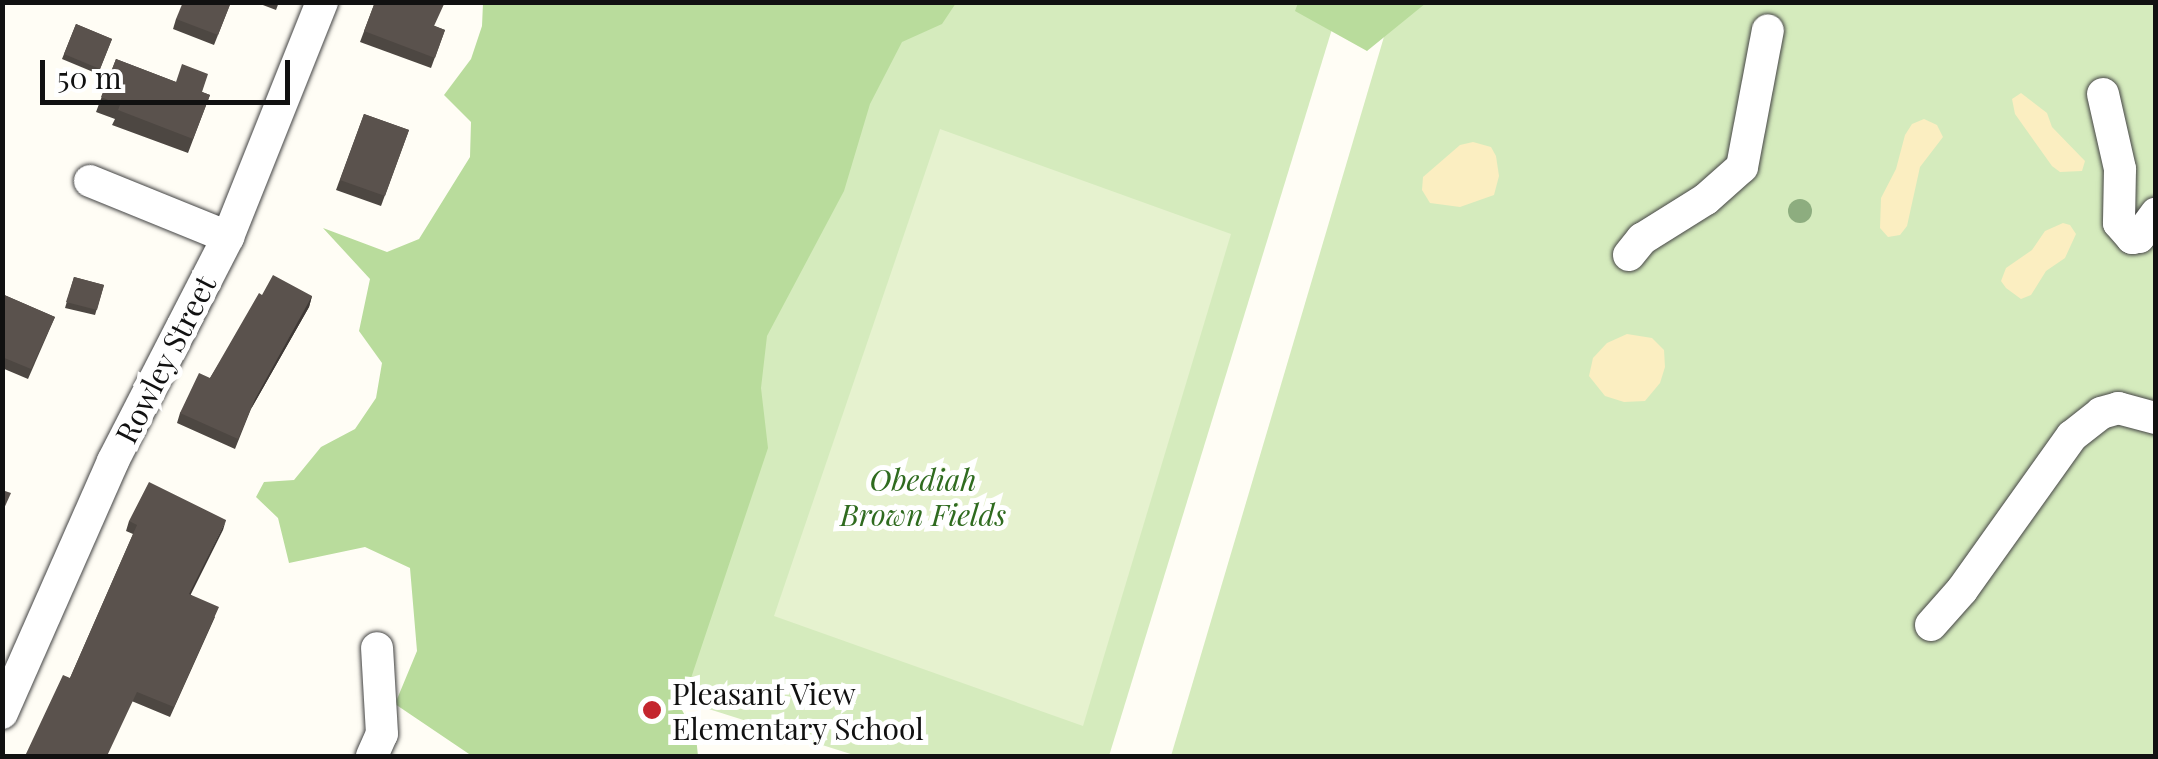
<!DOCTYPE html>
<style>
body{margin:0}
#map{position:relative;width:2158px;height:759px;overflow:hidden;background:#fffdf5;font-family:"Playfair Display",serif}
div>[style]{position:absolute}
[style*='--x']{left:calc(var(--x)*1px);top:calc(var(--y)*1px);width:calc(var(--w)*1px);rotate:calc(var(--a)*1deg)}
.green>*{inset:0;background:#d5ebbd}
.forest>*{inset:0;background:#b9dc9c}
.sand>*{inset:0;background:#fbeec1}
.pitch>*{inset:0;background:#e6f2cf}
.roads{filter:drop-shadow(0 0 2px #444) drop-shadow(0 0 2px #444)}
.minor>*{height:32px;margin:-16px;padding:0 16px;transform-origin:16px;border-radius:16px;background:#fff}
.trees>*{width:24px;height:24px;margin:-12px;border-radius:50%;background:#8dad7f}
.wall>*{inset:0;background:#4d4742}
.shaded-wall>*{inset:0;background:#3f3936}
.building>*{inset:0;background:#5a524d}
.dots>*{width:28px;height:28px;translate:-50% -50%;box-sizing:border-box;border:5px solid #fff;border-radius:50%}
span{translate:-50% -50%;white-space:nowrap;text-align:center;line-height:1.15;-webkit-text-stroke:10px #fff;paint-order:stroke}
.street-label{font-size:30px;color:#111}
.park-label{font-size:30px;color:#2f6b1f;font-style:italic}
.poi-label{font-size:30px;color:#111}
.left{translate:0 -50%;text-align:left}
.frame{position:absolute;inset:0;border:5px solid #111;pointer-events:none}
.scale{position:absolute;left:40px;top:60px;width:250px;height:45px;box-sizing:border-box;border:5px solid #111;border-top:0;padding-left:12px;font-size:30px;line-height:35px;white-space:nowrap;color:#111;-webkit-text-stroke:8px #fff;paint-order:stroke}
</style>
<div id="map">
<div class="green">
<i style="clip-path:polygon(818px 3px,1340px 3px,1109px 756px,857px 756px,598px 674px)"></i>
<i style="clip-path:polygon(1394px 3px,2155px 3px,2155px 756px,1171px 756px)"></i>
</div>
<div class="forest">
<i style="clip-path:polygon(483px 3px,956px 3px,942px 24px,902px 42px,870px 104px,844px 191px,767px 336px,761px 388px,768px 448px,681px 708px,696px 737px,698px 756px,472px 756px,395px 704px,417px 651px,410px 568px,365px 547px,289px 563px,278px 518px,256px 497px,264px 482px,294px 480px,321px 447px,355px 429px,376px 398px,382px 363px,359px 331px,370px 279px,323px 228px,387px 252px,419px 239px,470px 157px,471px 122px,444px 95px,471px 59px,482px 26px)"></i>
<i style="clip-path:polygon(1298px 3px,1298px 2px,1426px 3px,1367px 51px,1295px 11px)"></i>
</div>
<div class="sand">
<i style="clip-path:polygon(2021px 93px,2047px 113px,2052px 127px,2085px 161px,2082px 171px,2060px 172px,2052px 166px,2015px 114px,2012px 99px)"></i>
<i style="clip-path:polygon(1924px 119px,1937px 125px,1943px 137px,1920px 167px,1907px 226px,1900px 235px,1888px 237px,1880px 228px,1881px 198px,1896px 169px,1905px 135px,1912px 124px)"></i>
<i style="clip-path:polygon(1473px 142px,1491px 147px,1496px 156px,1499px 176px,1494px 195px,1460px 207px,1430px 203px,1422px 190px,1423px 177px,1460px 145px)"></i>
<i style="clip-path:polygon(2063px 223px,2070px 225px,2076px 234px,2065px 258px,2046px 271px,2031px 295px,2021px 299px,2006px 288px,2001px 281px,2006px 268px,2032px 250px,2045px 231px)"></i>
<i style="clip-path:polygon(1627px 334px,1652px 338px,1664px 350px,1665px 367px,1660px 383px,1645px 401px,1624px 402px,1605px 396px,1589px 376px,1593px 358px,1607px 343px)"></i>
</div>
<div class="pitch">
<i style="clip-path:polygon(940px 129px,1231px 234px,1083px 726px,774px 616px)"></i>
</div>
<div class="roads">
<div class="minor">
<i style="--x:2103;--y:94;--w:77;--a:77.2"></i>
<i style="--x:2120;--y:169;--w:54;--a:91.1"></i>
<i style="--x:2119;--y:223;--w:20;--a:49"></i>
<i style="--x:2132;--y:238;--w:7;--a:-8"></i>
<i style="--x:2139;--y:237;--w:29;--a:-54"></i>
<i style="--x:90;--y:181;--w:149;--a:22.1"></i>
<i style="--x:1629;--y:255;--w:21;--a:-51"></i>
<i style="--x:1642;--y:239;--w:75;--a:-32"></i>
<i style="--x:1706;--y:199;--w:48;--a:-41.6"></i>
<i style="--x:1742;--y:167;--w:139;--a:-79.3"></i>
<i style="--x:1931;--y:625;--w:47;--a:-48.5"></i>
<i style="--x:1962;--y:590;--w:189;--a:-54.5"></i>
<i style="--x:2072;--y:436;--w:37;--a:-38"></i>
<i style="--x:2101;--y:413;--w:18;--a:-16"></i>
<i style="--x:2118;--y:408;--w:39;--a:15"></i>
<i style="--x:2;--y:713;--w:275;--a:-66.2"></i>
<i style="--x:113;--y:461;--w:252;--a:-62.8"></i>
<i style="--x:228;--y:237;--w:253;--a:-68.2"></i>
<i style="--x:372;--y:756;--w:24;--a:-66"></i>
<i style="--x:382;--y:734;--w:86;--a:-93.3"></i>
</div>
</div>
<div class="trees">
<i style="left:1800px;top:211px"></i>
</div>
<div class="wall">
<i style="clip-path:polygon(231px 2px,214px 45px,173px 29px,176px 19px)"></i>
<i style="clip-path:polygon(255px 2px,279px 2px,276px 10px)"></i>
<i style="clip-path:polygon(375px 2px,445px 30px,431px 68px,360px 42px)"></i>
<i style="clip-path:polygon(76px 24px,112px 39px,98px 74px,62px 59px)"></i>
<i style="clip-path:polygon(116px 59px,210px 95px,188px 153px,112px 125px,115px 119px,96px 112px)"></i>
<i style="clip-path:polygon(364px 114px,409px 130px,381px 206px,336px 190px)"></i>
<i style="clip-path:polygon(74px 277px,104px 285px,95px 315px,65px 308px)"></i>
<i style="clip-path:polygon(2px 294px,55px 317px,28px 379px,2px 368px)"></i>
<i style="clip-path:polygon(262px 295px,312px 296px,309px 307px,251px 409px,235px 449px,177px 423px,180px 413px,210px 378px)"></i>
<i style="clip-path:polygon(226px 520px,190px 594px,215px 617px,170px 717px,134px 702px,70px 678px,133px 534px,126px 531px,129px 521px)"></i>
</div>
<div class="shaded-wall">
<i style="clip-path:polygon(312px 296px,309px 307px,251px 409px,235px 449px,255px 399px)"></i>
<i style="clip-path:polygon(226px 520px,223px 530px,186px 604px,189px 594px)"></i>
</div>
<div class="building">
<i style="clip-path:polygon(183px 2px,231px 2px,218px 35px,176px 19px)"></i>
<i style="clip-path:polygon(375px 2px,445px 2px,434px 26px,445px 30px,435px 58px,364px 31px)"></i>
<i style="clip-path:polygon(76px 24px,112px 39px,100px 69px,64px 54px)"></i>
<i style="clip-path:polygon(116px 59px,176px 82px,182px 64px,208px 74px,202px 92px,210px 95px,193px 139px,118px 110px,120px 105px,101px 97px)"></i>
<i style="clip-path:polygon(364px 114px,409px 130px,385px 196px,340px 180px)"></i>
<i style="clip-path:polygon(273px 275px,312px 296px,255px 399px,238px 439px,180px 413px,199px 373px,210px 378px,259px 293px,262px 295px)"></i>
<i style="clip-path:polygon(74px 277px,104px 285px,97px 310px,66px 302px)"></i>
<i style="clip-path:polygon(2px 294px,55px 317px,31px 369px,2px 357px)"></i>
<i style="clip-path:polygon(149px 482px,226px 520px,189px 594px,219px 607px,174px 707px,137px 692px,107px 756px,25px 756px,63px 675px,70px 678px,137px 525px,129px 521px)"></i>
<i style="clip-path:polygon(2px 490px,11px 493px,2px 513px)"></i>
</div>
<div class="dots">
<i style="left:652px;top:710px;background:#c4262e"></i>
</div>
<div class="street-label">
<span style="left:165px;top:359px;rotate:-63deg">Rowley Street</span>
</div>
<div class="park-label">
<span style="left:923px;top:496px">Obediah<br>Brown Fields</span>
</div>
<div class="poi-label">
<span class="left" style="left:672px;top:710px">Pleasant View<br>Elementary School</span>
</div>
<div class="frame"></div>
<div class="scale">50 m</div>
</div>
